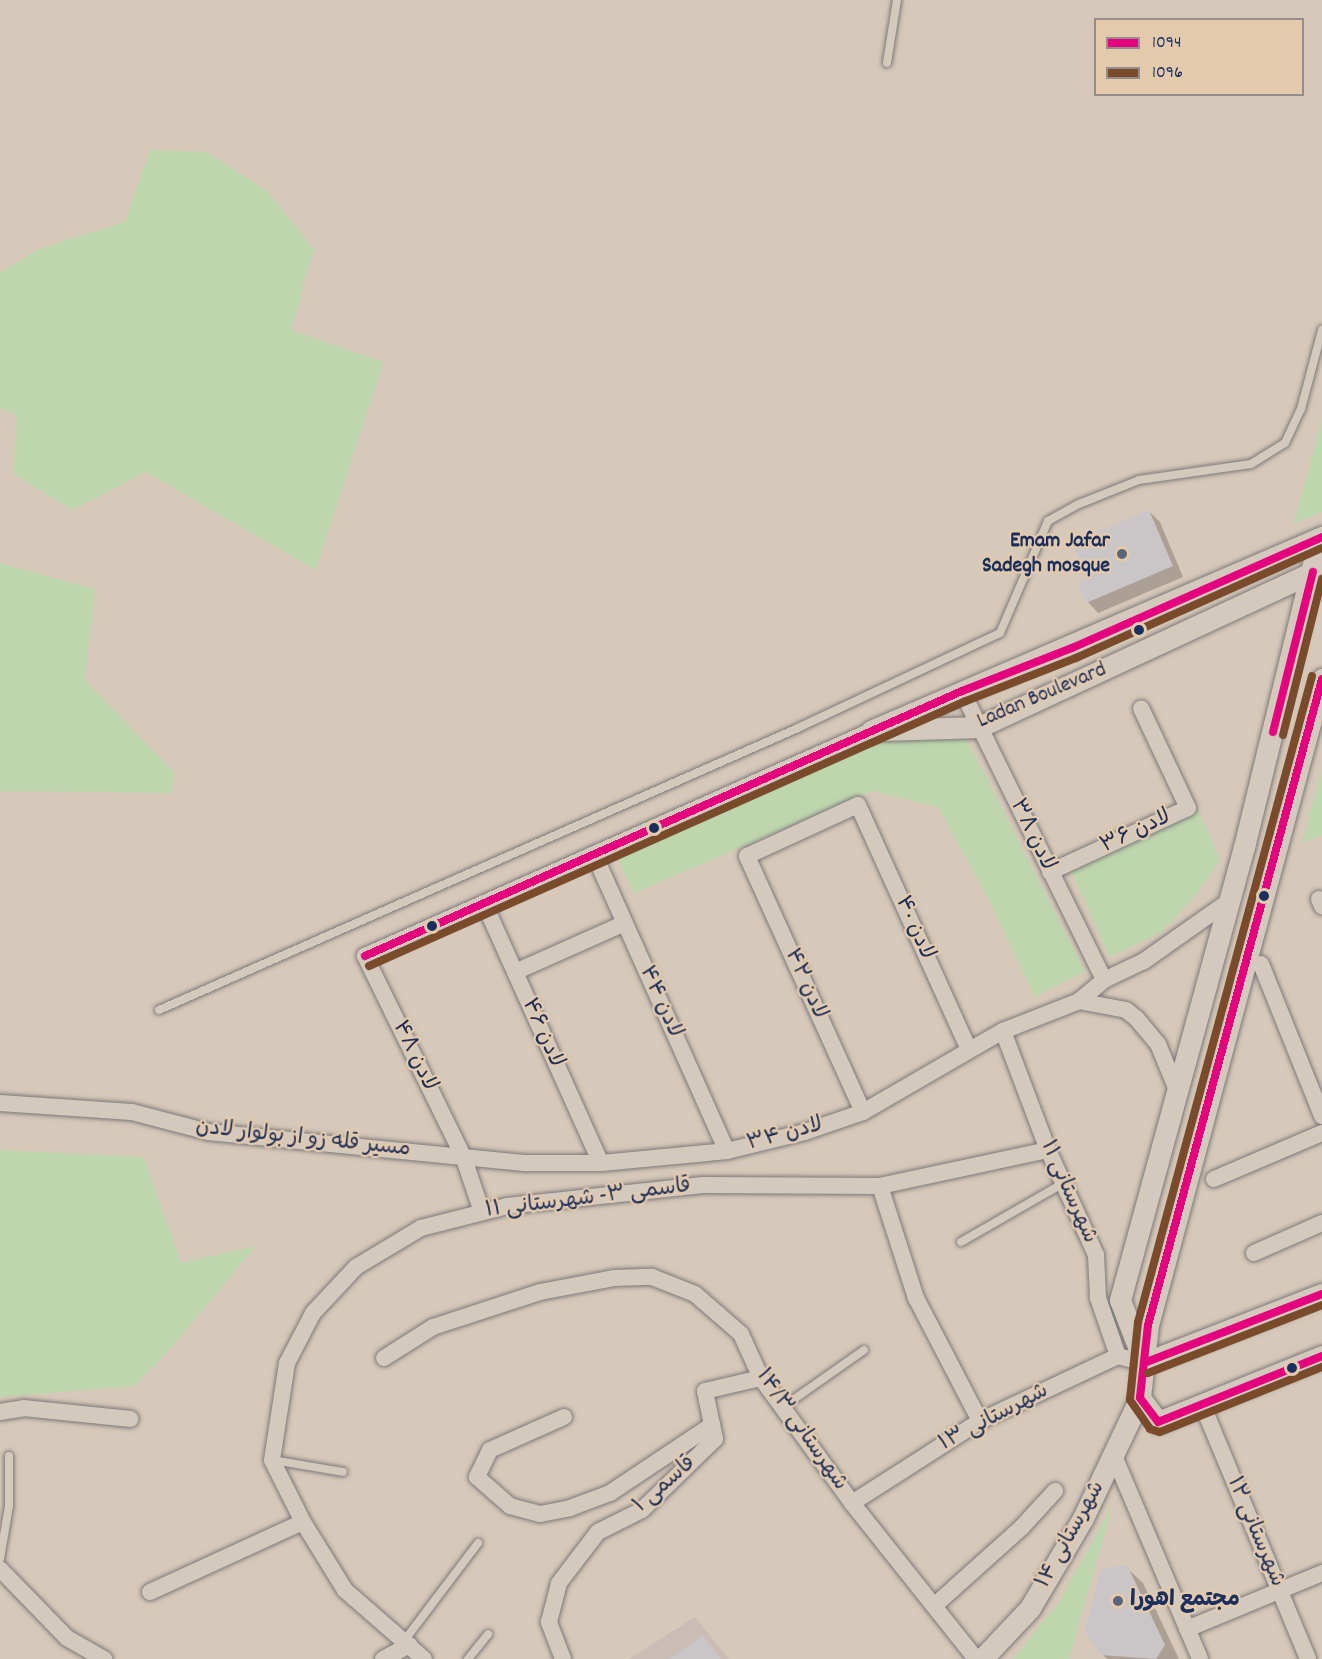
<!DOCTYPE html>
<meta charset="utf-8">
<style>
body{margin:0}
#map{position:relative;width:1322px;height:1659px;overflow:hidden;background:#d7c9b9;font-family:Dekko,"Playpen Sans Arabic",sans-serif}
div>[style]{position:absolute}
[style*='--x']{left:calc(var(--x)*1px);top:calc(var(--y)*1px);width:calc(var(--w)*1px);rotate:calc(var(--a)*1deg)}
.built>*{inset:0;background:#cabdb5}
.green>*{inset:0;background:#bed6ad}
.shadow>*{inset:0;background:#0003}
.building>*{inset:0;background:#cac5c7}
.roads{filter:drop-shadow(0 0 2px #7c797b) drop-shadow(0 0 2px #7c797b)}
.service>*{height:8px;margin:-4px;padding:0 4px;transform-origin:4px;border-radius:4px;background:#d3c9bd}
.minor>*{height:16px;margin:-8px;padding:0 8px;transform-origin:8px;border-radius:8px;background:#d3c9bd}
.tertiary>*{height:21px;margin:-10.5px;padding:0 10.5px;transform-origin:10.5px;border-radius:10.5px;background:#d3c9bd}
.bus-1>*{height:8px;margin:-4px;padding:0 4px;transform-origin:4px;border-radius:4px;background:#e5007d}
.bus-2>*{height:8px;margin:-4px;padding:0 4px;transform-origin:4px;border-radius:4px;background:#7a4b2a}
.dots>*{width:16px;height:16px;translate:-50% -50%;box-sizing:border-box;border:3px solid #e4caac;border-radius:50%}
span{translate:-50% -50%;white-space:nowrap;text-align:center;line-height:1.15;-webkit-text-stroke:4.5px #e4caac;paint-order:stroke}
.poi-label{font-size:22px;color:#1b2f5e;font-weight:700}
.right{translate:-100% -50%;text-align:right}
.left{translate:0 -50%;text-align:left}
.street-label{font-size:22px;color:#1b2f5e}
.legend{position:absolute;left:1094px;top:18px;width:210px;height:78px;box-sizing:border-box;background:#e4caac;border:2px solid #948c8d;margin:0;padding:8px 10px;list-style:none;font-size:18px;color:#1b2f5e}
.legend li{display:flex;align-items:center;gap:12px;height:30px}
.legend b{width:30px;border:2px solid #948c8d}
</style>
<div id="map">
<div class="built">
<i style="clip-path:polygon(695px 1617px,729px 1659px,629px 1659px)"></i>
</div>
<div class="green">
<i style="clip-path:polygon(150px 150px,207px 152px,267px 191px,314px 249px,291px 330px,384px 362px,316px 570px,146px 472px,73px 510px,14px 474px,17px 415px,0 408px,0 273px,39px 249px,125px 222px)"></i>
<i style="clip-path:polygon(1322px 419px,1322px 512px,1294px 523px)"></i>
<i style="clip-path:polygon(0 563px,95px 589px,85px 680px,175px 773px,171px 793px,0 791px)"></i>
<i style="clip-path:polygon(911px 733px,966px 738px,1085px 971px,1035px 997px,989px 900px,938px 807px,873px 791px,634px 893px,613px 850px,842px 748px)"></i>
<i style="clip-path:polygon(1322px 769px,1322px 835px,1302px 843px)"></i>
<i style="clip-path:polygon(1198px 808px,1220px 860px,1197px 894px,1162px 932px,1110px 957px,1069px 866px)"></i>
<i style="clip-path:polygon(0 1150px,144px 1157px,181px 1263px,256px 1246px,173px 1346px,135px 1386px,0 1397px)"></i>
<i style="clip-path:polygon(1113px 1505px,1069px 1659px,1013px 1659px,1059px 1602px)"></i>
</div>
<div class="shadow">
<i style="clip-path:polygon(1149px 511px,1160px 522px,1183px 577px,1098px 613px,1088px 602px,1089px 580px)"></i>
<i style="clip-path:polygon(1126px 1567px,1143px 1583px,1179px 1659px,1107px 1659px,1102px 1654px)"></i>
</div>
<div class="building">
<i style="clip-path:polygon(1149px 510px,1173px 566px,1086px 603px,1078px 583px,1087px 580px,1072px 542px)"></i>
<i style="clip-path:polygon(1127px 1565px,1165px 1645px,1156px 1659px,1101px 1655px,1085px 1632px,1101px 1569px)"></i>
<i style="clip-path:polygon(703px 1635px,721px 1659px,670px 1659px)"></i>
</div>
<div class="roads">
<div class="service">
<i style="--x:887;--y:63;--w:64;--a:-81"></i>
<i style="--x:159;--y:1010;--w:698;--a:-23.81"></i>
<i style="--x:798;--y:728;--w:223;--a:-25.2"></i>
<i style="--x:1000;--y:633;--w:122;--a:-66.8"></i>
<i style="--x:1048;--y:521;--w:35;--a:-29"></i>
<i style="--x:1079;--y:504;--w:65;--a:-21.8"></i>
<i style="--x:1139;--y:480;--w:113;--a:-8.1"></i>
<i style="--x:1251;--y:464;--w:40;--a:-32"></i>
<i style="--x:1285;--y:443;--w:38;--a:-65"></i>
<i style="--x:1301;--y:409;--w:82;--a:-75.1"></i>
<i style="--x:961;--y:1242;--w:116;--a:-29.9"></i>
<i style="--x:783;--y:1407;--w:99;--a:-35.1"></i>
<i style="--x:273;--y:1460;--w:71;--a:9.7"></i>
<i style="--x:0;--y:1559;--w:54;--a:-80.4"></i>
<i style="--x:9;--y:1506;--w:50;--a:-90"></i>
<i style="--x:404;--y:1641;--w:123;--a:-52.9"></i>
<i style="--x:468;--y:1659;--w:32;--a:-51"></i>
</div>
<div class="minor">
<i style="--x:962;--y:691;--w:322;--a:63.8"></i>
<i style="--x:594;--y:854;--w:325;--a:65.9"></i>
<i style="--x:1050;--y:872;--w:152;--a:-24.9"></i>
<i style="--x:1188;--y:808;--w:110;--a:-115.2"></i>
<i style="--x:1319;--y:899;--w:8;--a:67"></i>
<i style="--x:484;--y:903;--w:285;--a:65.8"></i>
<i style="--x:1261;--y:964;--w:164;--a:68.1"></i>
<i style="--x:515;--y:972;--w:120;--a:-24"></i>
<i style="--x:1079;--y:1001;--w:48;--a:10.8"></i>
<i style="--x:1126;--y:1010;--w:14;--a:39"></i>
<i style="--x:1137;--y:1019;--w:33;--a:50"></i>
<i style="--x:1158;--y:1044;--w:50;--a:67.6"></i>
<i style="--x:1003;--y:1031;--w:127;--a:69.3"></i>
<i style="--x:1048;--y:1150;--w:115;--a:65.4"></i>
<i style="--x:1096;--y:1255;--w:43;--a:87.3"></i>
<i style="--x:1098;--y:1298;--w:61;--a:71"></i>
<i style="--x:0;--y:1103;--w:132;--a:3.9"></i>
<i style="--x:132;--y:1112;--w:79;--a:14.7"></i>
<i style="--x:208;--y:1132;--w:320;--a:5.6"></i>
<i style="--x:526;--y:1163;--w:75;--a:0"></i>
<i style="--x:601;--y:1163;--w:127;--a:-5.4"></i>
<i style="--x:727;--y:1151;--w:80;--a:-13.7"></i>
<i style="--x:805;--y:1132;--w:61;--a:-19"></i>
<i style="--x:863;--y:1112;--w:162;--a:-30.1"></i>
<i style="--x:1003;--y:1031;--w:82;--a:-21.5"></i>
<i style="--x:1079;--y:1001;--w:33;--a:-40"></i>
<i style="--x:1104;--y:980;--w:44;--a:-25.4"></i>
<i style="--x:1144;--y:961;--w:104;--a:-35.2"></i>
<i style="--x:863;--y:1112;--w:281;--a:-114.4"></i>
<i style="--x:747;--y:856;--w:122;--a:-24.7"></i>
<i style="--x:858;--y:805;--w:269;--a:65.6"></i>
<i style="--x:1214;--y:1179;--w:117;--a:-23.1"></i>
<i style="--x:880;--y:1186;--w:118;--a:72.2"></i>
<i style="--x:916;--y:1298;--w:139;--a:62.5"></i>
<i style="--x:482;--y:1212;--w:59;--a:-108.7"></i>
<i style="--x:463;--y:1156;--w:223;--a:-116.1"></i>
<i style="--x:365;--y:956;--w:554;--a:-23.97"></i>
<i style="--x:1254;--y:1253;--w:74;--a:-23.8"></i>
<i style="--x:384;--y:1358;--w:58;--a:-32.3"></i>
<i style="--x:433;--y:1327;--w:113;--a:-18.1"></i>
<i style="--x:540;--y:1292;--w:75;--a:-10.7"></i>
<i style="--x:614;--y:1278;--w:38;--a:-2"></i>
<i style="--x:652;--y:1277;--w:46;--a:21.6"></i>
<i style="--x:695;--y:1294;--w:61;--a:41"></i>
<i style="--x:741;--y:1334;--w:48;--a:65.6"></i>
<i style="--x:761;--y:1378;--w:155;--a:53.9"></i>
<i style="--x:852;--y:1503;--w:199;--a:51.5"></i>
<i style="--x:1202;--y:1404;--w:276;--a:67.4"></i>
<i style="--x:0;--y:1412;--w:24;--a:-9"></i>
<i style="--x:24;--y:1408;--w:107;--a:5.9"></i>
<i style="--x:564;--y:1417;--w:81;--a:156"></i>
<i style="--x:490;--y:1450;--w:30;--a:116"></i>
<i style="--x:477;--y:1477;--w:44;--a:41.3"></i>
<i style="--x:510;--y:1506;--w:31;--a:15"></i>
<i style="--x:540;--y:1514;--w:31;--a:-11"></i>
<i style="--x:570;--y:1508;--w:43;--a:-20.6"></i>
<i style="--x:610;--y:1493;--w:123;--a:-33.7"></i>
<i style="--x:1114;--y:1456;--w:220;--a:67"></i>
<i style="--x:852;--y:1503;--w:152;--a:-32.6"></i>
<i style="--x:980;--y:1421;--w:153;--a:-25.2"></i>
<i style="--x:1118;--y:1356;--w:27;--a:15"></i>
<i style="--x:0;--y:1569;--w:96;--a:45.8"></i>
<i style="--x:67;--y:1638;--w:43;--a:29.6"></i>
<i style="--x:150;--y:1592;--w:168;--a:-24.6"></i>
<i style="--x:934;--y:1606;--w:118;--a:-41.9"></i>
<i style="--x:1022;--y:1527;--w:49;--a:-47.5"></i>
<i style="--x:1187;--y:1629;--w:146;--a:-22.5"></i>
<i style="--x:383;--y:1659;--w:30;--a:-28"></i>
<i style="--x:424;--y:1659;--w:105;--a:-138.9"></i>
<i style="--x:345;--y:1590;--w:80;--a:-121.7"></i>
<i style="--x:303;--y:1522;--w:69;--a:-116.6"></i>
<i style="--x:272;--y:1460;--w:98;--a:-81.2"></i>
<i style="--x:287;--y:1363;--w:56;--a:-62.5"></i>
<i style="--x:313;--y:1313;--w:63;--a:-46.9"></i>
<i style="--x:356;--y:1267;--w:76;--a:-31"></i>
<i style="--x:421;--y:1228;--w:89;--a:-14.3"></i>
<i style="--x:507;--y:1206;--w:197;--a:-6.1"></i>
<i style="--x:703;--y:1185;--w:177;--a:0.3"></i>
<i style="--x:880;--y:1186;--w:172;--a:-12.1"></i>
<i style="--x:563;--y:1659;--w:40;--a:-111"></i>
<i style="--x:549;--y:1622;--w:40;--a:-75.6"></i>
<i style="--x:559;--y:1583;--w:64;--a:-52.6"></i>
<i style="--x:598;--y:1532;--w:49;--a:-26.6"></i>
<i style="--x:642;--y:1510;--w:102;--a:-44.2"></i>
<i style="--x:715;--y:1439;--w:49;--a:-101.8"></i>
<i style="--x:705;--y:1391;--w:57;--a:-13.1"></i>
</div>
<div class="tertiary">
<i style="--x:1322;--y:679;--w:669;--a:105.07"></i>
<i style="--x:1148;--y:1325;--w:73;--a:96.3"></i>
<i style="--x:1140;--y:1398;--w:30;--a:53"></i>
<i style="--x:1158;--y:1422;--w:177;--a:-21.9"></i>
<i style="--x:884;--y:730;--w:95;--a:-1.8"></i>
<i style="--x:979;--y:727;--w:377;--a:-24.9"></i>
<i style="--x:871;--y:731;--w:491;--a:-23.3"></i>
<i style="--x:1142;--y:1357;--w:61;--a:-111.1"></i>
<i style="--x:1120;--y:1300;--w:470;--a:-74.7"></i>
<i style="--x:1244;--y:847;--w:317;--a:-76.3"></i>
<i style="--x:1144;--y:1363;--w:191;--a:-21.2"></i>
<i style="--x:982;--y:1659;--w:70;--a:-46.7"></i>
<i style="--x:1030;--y:1608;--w:104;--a:-59.5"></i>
<i style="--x:1083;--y:1518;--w:133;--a:-64.6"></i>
</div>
</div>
<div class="bus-1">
<i style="--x:1322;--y:679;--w:669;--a:105.07"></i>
<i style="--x:1148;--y:1325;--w:73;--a:96.3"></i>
<i style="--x:1140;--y:1398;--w:30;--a:53"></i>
<i style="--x:1158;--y:1422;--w:177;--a:-21.9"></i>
<i style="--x:1273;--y:732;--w:165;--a:-76"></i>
<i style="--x:365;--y:956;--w:653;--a:-23.94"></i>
<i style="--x:962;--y:691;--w:118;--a:-21.4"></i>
<i style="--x:1072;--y:648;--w:274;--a:-23.9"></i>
<i style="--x:1144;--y:1363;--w:191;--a:-21.2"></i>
</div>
<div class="bus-2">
<i style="--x:1312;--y:676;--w:669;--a:105.07"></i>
<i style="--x:1138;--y:1322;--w:78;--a:95.9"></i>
<i style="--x:1130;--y:1400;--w:35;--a:55"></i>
<i style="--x:1150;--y:1429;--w:10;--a:17"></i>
<i style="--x:1160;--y:1432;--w:175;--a:-21.9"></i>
<i style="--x:1283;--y:735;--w:161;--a:-76"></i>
<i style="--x:369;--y:966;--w:653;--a:-23.94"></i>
<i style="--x:966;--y:701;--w:118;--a:-21.4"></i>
<i style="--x:1076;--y:658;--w:269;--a:-24.1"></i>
<i style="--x:1148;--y:1373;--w:187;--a:-21.3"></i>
</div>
<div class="dots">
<i style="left:1122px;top:554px;background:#5d657e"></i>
<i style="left:1139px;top:630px;background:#1b2f5e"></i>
<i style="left:654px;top:828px;background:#1b2f5e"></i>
<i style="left:1264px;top:896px;background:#1b2f5e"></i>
<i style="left:432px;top:926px;background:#1b2f5e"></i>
<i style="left:1292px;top:1368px;background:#1b2f5e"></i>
<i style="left:1118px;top:1601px;background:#5d657e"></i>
</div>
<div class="poi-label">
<span class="right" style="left:1110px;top:554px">Emam Jafar<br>Sadegh mosque</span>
<span class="left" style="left:1130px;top:1601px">مجتمع اهورا</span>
</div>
<div class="street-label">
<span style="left:1042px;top:696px;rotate:-23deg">Ladan Boulevard</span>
<span style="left:1136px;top:832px;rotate:-25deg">لادن ۳۶</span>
<span style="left:1032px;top:835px;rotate:64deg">لادن ۳۸</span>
<span style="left:914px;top:928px;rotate:66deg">لادن ۴۰</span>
<span style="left:805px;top:984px;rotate:66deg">لادن ۴۲</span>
<span style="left:660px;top:1002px;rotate:66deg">لادن ۴۴</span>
<span style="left:542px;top:1033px;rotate:66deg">لادن ۴۶</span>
<span style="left:414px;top:1056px;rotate:64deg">لادن ۴۸</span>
<span style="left:785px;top:1135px;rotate:-15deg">لادن ۳۴</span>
<span style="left:303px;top:1139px;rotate:6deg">مسیر قله زو از بولوار لادن</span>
<span style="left:1068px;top:1192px;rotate:66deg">شهرستانی ۱۱</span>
<span style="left:588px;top:1199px;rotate:-7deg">قاسمی ۳- شهرستانی ۱۱</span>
<span style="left:994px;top:1418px;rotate:-28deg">شهرستانی ۱۳</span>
<span style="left:801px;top:1430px;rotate:55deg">شهرستانی ۱۴/۳</span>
<span style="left:665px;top:1485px;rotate:-41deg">قاسمی ۱</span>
<span style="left:1255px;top:1532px;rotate:67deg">شهرستانی ۱۲</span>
<span style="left:1071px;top:1535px;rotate:-61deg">شهرستانی ۱۴</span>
</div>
<ul class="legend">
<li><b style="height:8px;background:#e5007d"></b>1094</li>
<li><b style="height:8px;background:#7a4b2a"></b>1096</li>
</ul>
</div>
